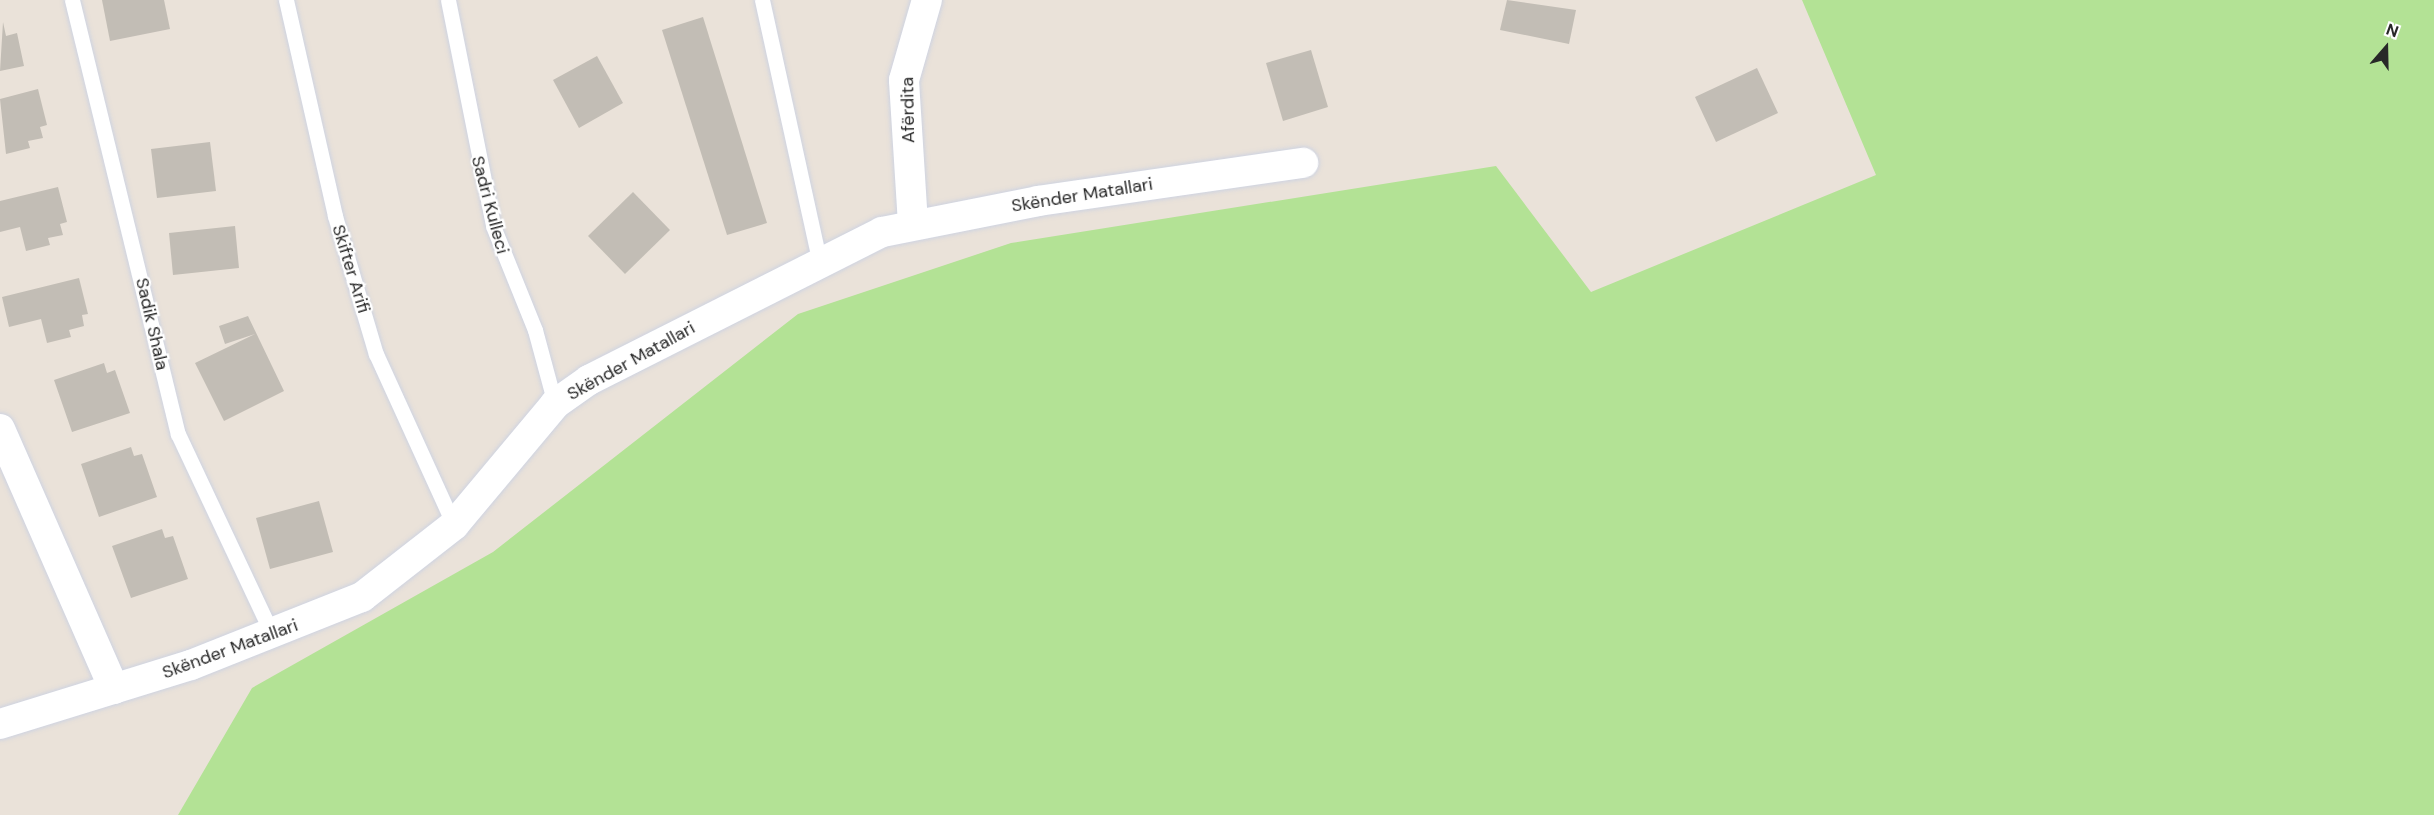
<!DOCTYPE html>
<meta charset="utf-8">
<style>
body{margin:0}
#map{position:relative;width:2434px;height:815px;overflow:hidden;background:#eae2d9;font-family:"DM Sans",sans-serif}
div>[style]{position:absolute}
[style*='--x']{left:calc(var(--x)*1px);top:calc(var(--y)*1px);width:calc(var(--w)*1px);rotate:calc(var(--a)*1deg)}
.green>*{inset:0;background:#b3e295}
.building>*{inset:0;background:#c2bdb5}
.roads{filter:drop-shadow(0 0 2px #ced3e1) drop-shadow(0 0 2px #ced3e1)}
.service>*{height:15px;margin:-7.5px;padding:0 7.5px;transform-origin:7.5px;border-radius:7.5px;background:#fff}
.minor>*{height:30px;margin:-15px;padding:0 15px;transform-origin:15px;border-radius:15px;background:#fff}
span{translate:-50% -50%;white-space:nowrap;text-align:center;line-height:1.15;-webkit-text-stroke:4.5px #fff;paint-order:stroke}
.street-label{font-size:18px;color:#282828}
.north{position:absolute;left:2356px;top:18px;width:60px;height:60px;-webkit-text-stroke:4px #fff;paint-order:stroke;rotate:20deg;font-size:16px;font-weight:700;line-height:24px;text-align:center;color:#282828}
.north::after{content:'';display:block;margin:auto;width:21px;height:27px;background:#282828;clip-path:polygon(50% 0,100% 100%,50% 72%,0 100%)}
</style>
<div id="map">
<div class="green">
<i style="clip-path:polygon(1802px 0,2434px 0,2434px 815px,178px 815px,252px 688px,493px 552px,798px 314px,1011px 243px,1496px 166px,1591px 292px,1876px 175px)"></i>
</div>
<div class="building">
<i style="clip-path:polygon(102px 0,164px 0,170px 29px,110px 41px)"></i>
<i style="clip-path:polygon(1507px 0,1576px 10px,1569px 44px,1500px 30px)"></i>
<i style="clip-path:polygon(703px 17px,767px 223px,727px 235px,662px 30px)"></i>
<i style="clip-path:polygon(3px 22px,6px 36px,17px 33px,24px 66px,0 71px)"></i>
<i style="clip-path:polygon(1311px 50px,1328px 107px,1283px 121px,1266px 63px)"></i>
<i style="clip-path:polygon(597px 56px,623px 103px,579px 128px,553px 80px)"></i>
<i style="clip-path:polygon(1757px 68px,1778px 113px,1716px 142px,1695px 97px)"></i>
<i style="clip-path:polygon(38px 89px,47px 125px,40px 127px,43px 138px,28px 141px,30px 148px,6px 154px,0 99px)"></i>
<i style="clip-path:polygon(210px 142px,216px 191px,157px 198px,151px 149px)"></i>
<i style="clip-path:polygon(58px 187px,67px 222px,60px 224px,63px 235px,48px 238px,50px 245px,26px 251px,20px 227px,0 232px,0 201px)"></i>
<i style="clip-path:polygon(633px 192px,670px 230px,625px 274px,588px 236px)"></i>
<i style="clip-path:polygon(235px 226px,239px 268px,173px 275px,169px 233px)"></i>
<i style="clip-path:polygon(79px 278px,88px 314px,82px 315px,84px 326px,69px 330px,71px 337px,47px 343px,41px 319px,9px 327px,2px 297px)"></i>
<i style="clip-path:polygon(248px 316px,284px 391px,224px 421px,195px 363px,255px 334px,225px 344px,219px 326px)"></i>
<i style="clip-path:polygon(104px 363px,107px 373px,115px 370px,130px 413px,72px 432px,54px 380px)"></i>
<i style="clip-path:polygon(131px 447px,134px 456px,142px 454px,157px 497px,99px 517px,81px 464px)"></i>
<i style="clip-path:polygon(319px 501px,333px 552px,270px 569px,256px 518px)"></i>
<i style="clip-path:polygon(162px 529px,165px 538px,173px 536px,188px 579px,131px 598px,112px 546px)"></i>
</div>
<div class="roads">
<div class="service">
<i style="--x:72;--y:0;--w:447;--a:76.3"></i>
<i style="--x:178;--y:434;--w:221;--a:64.8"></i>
<i style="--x:286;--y:0;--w:221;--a:77.2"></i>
<i style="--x:335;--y:216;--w:144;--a:73.5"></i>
<i style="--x:376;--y:354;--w:188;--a:65.5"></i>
<i style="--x:448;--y:0;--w:230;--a:78.7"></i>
<i style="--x:493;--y:226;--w:112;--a:68"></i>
<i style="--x:535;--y:330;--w:77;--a:74.9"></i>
<i style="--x:762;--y:0;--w:266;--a:77.6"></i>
</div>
<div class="minor">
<i style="--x:913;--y:224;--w:144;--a:-93.6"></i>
<i style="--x:904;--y:80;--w:83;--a:-74"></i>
<i style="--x:0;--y:429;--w:284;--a:66.3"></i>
<i style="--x:0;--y:724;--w:200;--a:-17.2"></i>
<i style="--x:191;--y:665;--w:184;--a:-21.7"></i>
<i style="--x:362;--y:597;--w:117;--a:-38"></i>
<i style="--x:454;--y:525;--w:158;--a:-50.1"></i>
<i style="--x:555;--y:404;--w:42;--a:-35.2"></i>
<i style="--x:589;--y:380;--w:328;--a:-26.8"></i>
<i style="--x:882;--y:232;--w:159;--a:-11.2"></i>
<i style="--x:1038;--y:201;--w:268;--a:-8.2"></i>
</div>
</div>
<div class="street-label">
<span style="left:908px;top:110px;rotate:-91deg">Afërdita</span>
<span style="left:1082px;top:195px;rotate:-9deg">Skënder Matallari</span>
<span style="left:490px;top:205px;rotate:75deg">Sadri Kulleci</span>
<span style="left:351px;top:269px;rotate:73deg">Skifter Arifi</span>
<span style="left:152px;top:324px;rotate:77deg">Sadik Shala</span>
<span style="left:631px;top:361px;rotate:-29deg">Skënder Matallari</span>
<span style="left:230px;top:649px;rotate:-20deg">Skënder Matallari</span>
</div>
<div class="north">N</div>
</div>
